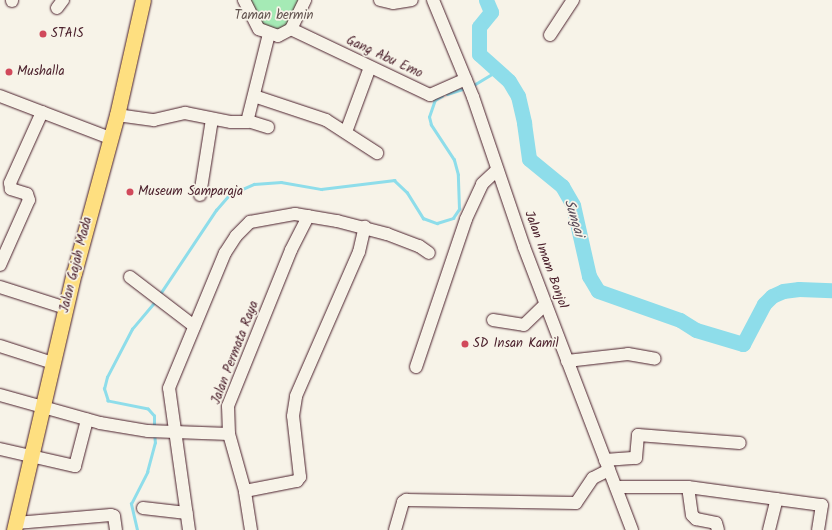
<!DOCTYPE html>
<style>
body{margin:0}
#map{position:relative;width:832px;height:530px;overflow:hidden;background:#f7f3e8;font-family:Kalam,sans-serif}
div>[style]{position:absolute}
[style*='--x']{left:calc(var(--x)*1px);top:calc(var(--y)*1px);width:calc(var(--w)*1px);rotate:calc(var(--a)*1deg)}
.green>*{inset:0;background:#a5eab5}
.stream>*{height:2.5px;margin:-1.25px;padding:0 1.25px;transform-origin:1.25px;border-radius:1.25px;background:#8eddea}
.river>*{height:15px;margin:-7.5px;padding:0 7.5px;transform-origin:7.5px;border-radius:7.5px;background:#8eddea}
.roads{filter:drop-shadow(0 0 1px #4a1f2b) drop-shadow(0 0 1px #4a1f2b)}
.minor>*{height:12px;margin:-6px;padding:0 6px;transform-origin:6px;border-radius:6px;background:#f7f3e8}
.major>*{height:15px;margin:-7.5px;padding:0 7.5px;transform-origin:7.5px;border-radius:7.5px;background:#fedf80}
.dots>*{width:11px;height:11px;translate:-50% -50%;box-sizing:border-box;border:2px solid #f7f3e8;border-radius:50%}
span{translate:-50% -50%;white-space:nowrap;text-align:center;line-height:1.15;-webkit-text-stroke:3.5px #f7f3e8;paint-order:stroke}
.park-label{font-size:13px;color:#61524e}
.poi-label{font-size:13px;color:#4a1f2b}
.left{translate:0 -50%;text-align:left}
.street-label{font-size:13px;color:#4a1f2b}
.water-label{font-size:14px;color:#5b4e5b;font-style:italic}
</style>
<div id="map">
<div class="green">
<i style="clip-path:polygon(246px 0,303px 0,285px 30px,277px 32px,260px 26px)"></i>
</div>
<div class="stream">
<i style="--x:472;--y:86;--w:29;--a:-31"></i>
<i style="--x:447;--y:94;--w:19;--a:-18"></i>
<i style="--x:160;--y:294;--w:101;--a:-56.3"></i>
<i style="--x:216;--y:210;--w:20;--a:-49"></i>
<i style="--x:229;--y:195;--w:27;--a:-24"></i>
<i style="--x:254;--y:184;--w:27;--a:-4"></i>
<i style="--x:281;--y:182;--w:41;--a:9.9"></i>
<i style="--x:321;--y:189;--w:74;--a:-7"></i>
<i style="--x:394;--y:180;--w:18;--a:43"></i>
<i style="--x:407;--y:192;--w:31;--a:58"></i>
<i style="--x:423;--y:218;--w:15;--a:20"></i>
<i style="--x:437;--y:223;--w:17;--a:-17"></i>
<i style="--x:453;--y:218;--w:11;--a:-56"></i>
<i style="--x:459;--y:209;--w:34;--a:-92"></i>
<i style="--x:458;--y:175;--w:16;--a:-105"></i>
<i style="--x:454;--y:160;--w:42;--a:-123.3"></i>
<i style="--x:431;--y:125;--w:8;--a:-104"></i>
<i style="--x:429;--y:117;--w:18;--a:-71"></i>
<i style="--x:435;--y:100;--w:8;--a:-30"></i>
<i style="--x:154;--y:427;--w:11;--a:-90"></i>
<i style="--x:154;--y:416;--w:9;--a:-131"></i>
<i style="--x:148;--y:409;--w:41;--a:-168.7"></i>
<i style="--x:108;--y:401;--w:13;--a:-108"></i>
<i style="--x:104;--y:389;--w:12;--a:-76"></i>
<i style="--x:107;--y:377;--w:54;--a:-62.5"></i>
<i style="--x:132;--y:329;--w:38;--a:-50"></i>
<i style="--x:137;--y:530;--w:27;--a:-103"></i>
<i style="--x:131;--y:504;--w:36;--a:-63"></i>
<i style="--x:147;--y:472;--w:30;--a:-75"></i>
<i style="--x:155;--y:443;--w:9;--a:-96"></i>
</div>
<div class="river">
<i style="--x:486;--y:0;--w:13;--a:67"></i>
<i style="--x:491;--y:12;--w:19;--a:129"></i>
<i style="--x:479;--y:27;--w:27;--a:90"></i>
<i style="--x:479;--y:54;--w:40;--a:42"></i>
<i style="--x:509;--y:81;--w:17;--a:59"></i>
<i style="--x:518;--y:96;--w:28;--a:77"></i>
<i style="--x:524;--y:123;--w:36;--a:82"></i>
<i style="--x:529;--y:159;--w:43;--a:39.3"></i>
<i style="--x:562;--y:186;--w:22;--a:60"></i>
<i style="--x:573;--y:205;--w:73;--a:77.3"></i>
<i style="--x:589;--y:276;--w:17;--a:59"></i>
<i style="--x:598;--y:291;--w:87;--a:19.5"></i>
<i style="--x:680;--y:320;--w:19;--a:32"></i>
<i style="--x:696;--y:330;--w:49;--a:16.6"></i>
<i style="--x:743;--y:344;--w:45;--a:-62.3"></i>
<i style="--x:764;--y:304;--w:11;--a:-45"></i>
<i style="--x:772;--y:296;--w:12;--a:-24"></i>
<i style="--x:783;--y:291;--w:16;--a:-7"></i>
<i style="--x:799;--y:289;--w:33;--a:2"></i>
</div>
<div class="roads">
<div class="minor">
<i style="--x:244;--y:0;--w:33;--a:63"></i>
<i style="--x:259;--y:29;--w:20;--a:20"></i>
<i style="--x:278;--y:36;--w:15;--a:-28"></i>
<i style="--x:291;--y:29;--w:32;--a:-64"></i>
<i style="--x:380;--y:0;--w:13;--a:13"></i>
<i style="--x:393;--y:3;--w:19;--a:-9"></i>
<i style="--x:433;--y:0;--w:105;--a:67.6"></i>
<i style="--x:473;--y:97;--w:158;--a:71.2"></i>
<i style="--x:524;--y:247;--w:303;--a:69.1"></i>
<i style="--x:12;--y:1;--w:1;--a:-90"></i>
<i style="--x:57;--y:8;--w:10;--a:-53"></i>
<i style="--x:291;--y:29;--w:154;--a:25.4"></i>
<i style="--x:430;--y:95;--w:39;--a:-24"></i>
<i style="--x:550;--y:35;--w:42;--a:-56.7"></i>
<i style="--x:0;--y:96;--w:118;--a:20.9"></i>
<i style="--x:254;--y:96;--w:76;--a:18.4"></i>
<i style="--x:326;--y:120;--w:61;--a:32.9"></i>
<i style="--x:117;--y:115;--w:37;--a:8"></i>
<i style="--x:154;--y:120;--w:32;--a:-13"></i>
<i style="--x:185;--y:113;--w:47;--a:11.1"></i>
<i style="--x:231;--y:122;--w:16;--a:0"></i>
<i style="--x:247;--y:122;--w:91;--a:-76"></i>
<i style="--x:248;--y:121;--w:21;--a:17"></i>
<i style="--x:346;--y:132;--w:69;--a:-69.7"></i>
<i style="--x:200;--y:195;--w:77;--a:-81"></i>
<i style="--x:0;--y:265;--w:71;--a:-66"></i>
<i style="--x:29;--y:200;--w:6;--a:-108"></i>
<i style="--x:27;--y:194;--w:17;--a:-163"></i>
<i style="--x:11;--y:189;--w:6;--a:-99"></i>
<i style="--x:10;--y:183;--w:78;--a:-65.7"></i>
<i style="--x:130;--y:277;--w:81;--a:37.4"></i>
<i style="--x:0;--y:287;--w:69;--a:17.7"></i>
<i style="--x:493;--y:320;--w:31;--a:9"></i>
<i style="--x:524;--y:325;--w:30;--a:-44"></i>
<i style="--x:0;--y:346;--w:56;--a:17.8"></i>
<i style="--x:567;--y:361;--w:61;--a:-6.5"></i>
<i style="--x:628;--y:354;--w:27;--a:10"></i>
<i style="--x:416;--y:367;--w:156;--a:-71.3"></i>
<i style="--x:466;--y:219;--w:38;--a:-65"></i>
<i style="--x:482;--y:184;--w:21;--a:-43"></i>
<i style="--x:0;--y:395;--w:104;--a:15.6"></i>
<i style="--x:100;--y:423;--w:49;--a:9.5"></i>
<i style="--x:148;--y:431;--w:81;--a:2.1"></i>
<i style="--x:0;--y:449;--w:77;--a:12.8"></i>
<i style="--x:75;--y:466;--w:48;--a:-75.4"></i>
<i style="--x:605;--y:460;--w:31;--a:-4"></i>
<i style="--x:636;--y:458;--w:23;--a:-85"></i>
<i style="--x:638;--y:435;--w:102;--a:4.5"></i>
<i style="--x:616;--y:487;--w:72;--a:0"></i>
<i style="--x:688;--y:487;--w:28;--a:82"></i>
<i style="--x:692;--y:515;--w:6;--a:45"></i>
<i style="--x:696;--y:519;--w:20;--a:11"></i>
<i style="--x:716;--y:523;--w:7;--a:74"></i>
<i style="--x:688;--y:487;--w:135;--a:7.7"></i>
<i style="--x:822;--y:505;--w:25;--a:99"></i>
<i style="--x:245;--y:491;--w:53;--a:-10.9"></i>
<i style="--x:297;--y:481;--w:5;--a:-53"></i>
<i style="--x:300;--y:477;--w:61;--a:-96.5"></i>
<i style="--x:293;--y:416;--w:20;--a:-81"></i>
<i style="--x:296;--y:396;--w:157;--a:-66.4"></i>
<i style="--x:359;--y:252;--w:26;--a:-77"></i>
<i style="--x:143;--y:508;--w:44;--a:6.5"></i>
<i style="--x:16;--y:523;--w:95;--a:-4.8"></i>
<i style="--x:111;--y:515;--w:3;--a:18"></i>
<i style="--x:114;--y:516;--w:14;--a:82"></i>
<i style="--x:189;--y:530;--w:143;--a:-98"></i>
<i style="--x:169;--y:388;--w:146;--a:-67.5"></i>
<i style="--x:225;--y:253;--w:20;--a:-57"></i>
<i style="--x:236;--y:236;--w:20;--a:-45"></i>
<i style="--x:250;--y:222;--w:46;--a:-10.1"></i>
<i style="--x:295;--y:214;--w:43;--a:9.5"></i>
<i style="--x:337;--y:221;--w:52;--a:14.6"></i>
<i style="--x:387;--y:234;--w:34;--a:21"></i>
<i style="--x:419;--y:246;--w:12;--a:35"></i>
<i style="--x:251;--y:530;--w:39;--a:-99"></i>
<i style="--x:245;--y:491;--w:59;--a:-105.7"></i>
<i style="--x:229;--y:434;--w:28;--a:-92"></i>
<i style="--x:228;--y:406;--w:168;--a:-68"></i>
<i style="--x:291;--y:250;--w:38;--a:-63"></i>
<i style="--x:395;--y:530;--w:29;--a:-74"></i>
<i style="--x:403;--y:502;--w:4;--a:-34"></i>
<i style="--x:406;--y:500;--w:170;--a:1"></i>
<i style="--x:576;--y:503;--w:30;--a:-56"></i>
<i style="--x:593;--y:478;--w:18;--a:-27"></i>
<i style="--x:769;--y:530;--w:32;--a:-76"></i>
</div>
<div class="major">
<i style="--x:14;--y:530;--w:264;--a:-76.9"></i>
<i style="--x:74;--y:273;--w:164;--a:-74.8"></i>
<i style="--x:117;--y:115;--w:118;--a:-77.3"></i>
</div>
</div>
<div class="dots">
<i style="left:43px;top:34px;background:#d1495b"></i>
<i style="left:9px;top:72px;background:#d1495b"></i>
<i style="left:130px;top:192px;background:#d1495b"></i>
<i style="left:465px;top:344px;background:#d1495b"></i>
</div>
<div class="park-label">
<span style="left:274px;top:16px">Taman bermin</span>
</div>
<div class="poi-label">
<span class="left" style="left:51px;top:34px">STAIS</span>
<span class="left" style="left:17px;top:72px">Mushalla</span>
<span class="left" style="left:138px;top:192px">Museum Samparaja</span>
<span class="left" style="left:473px;top:344px">SD Insan Kamil</span>
</div>
<div class="street-label">
<span style="left:384px;top:58px;rotate:25deg">Gang Abu Emo</span>
<span style="left:545px;top:260px;rotate:70deg">Jalan Imam Bonjol</span>
<span style="left:77px;top:265px;rotate:-76deg">Jalan Gajah Mada</span>
<span style="left:236px;top:353px;rotate:-69deg">Jalan Permata Raya</span>
</div>
<div class="water-label">
<span style="left:574px;top:218px;rotate:73deg">Sungai</span>
</div>
</div>
